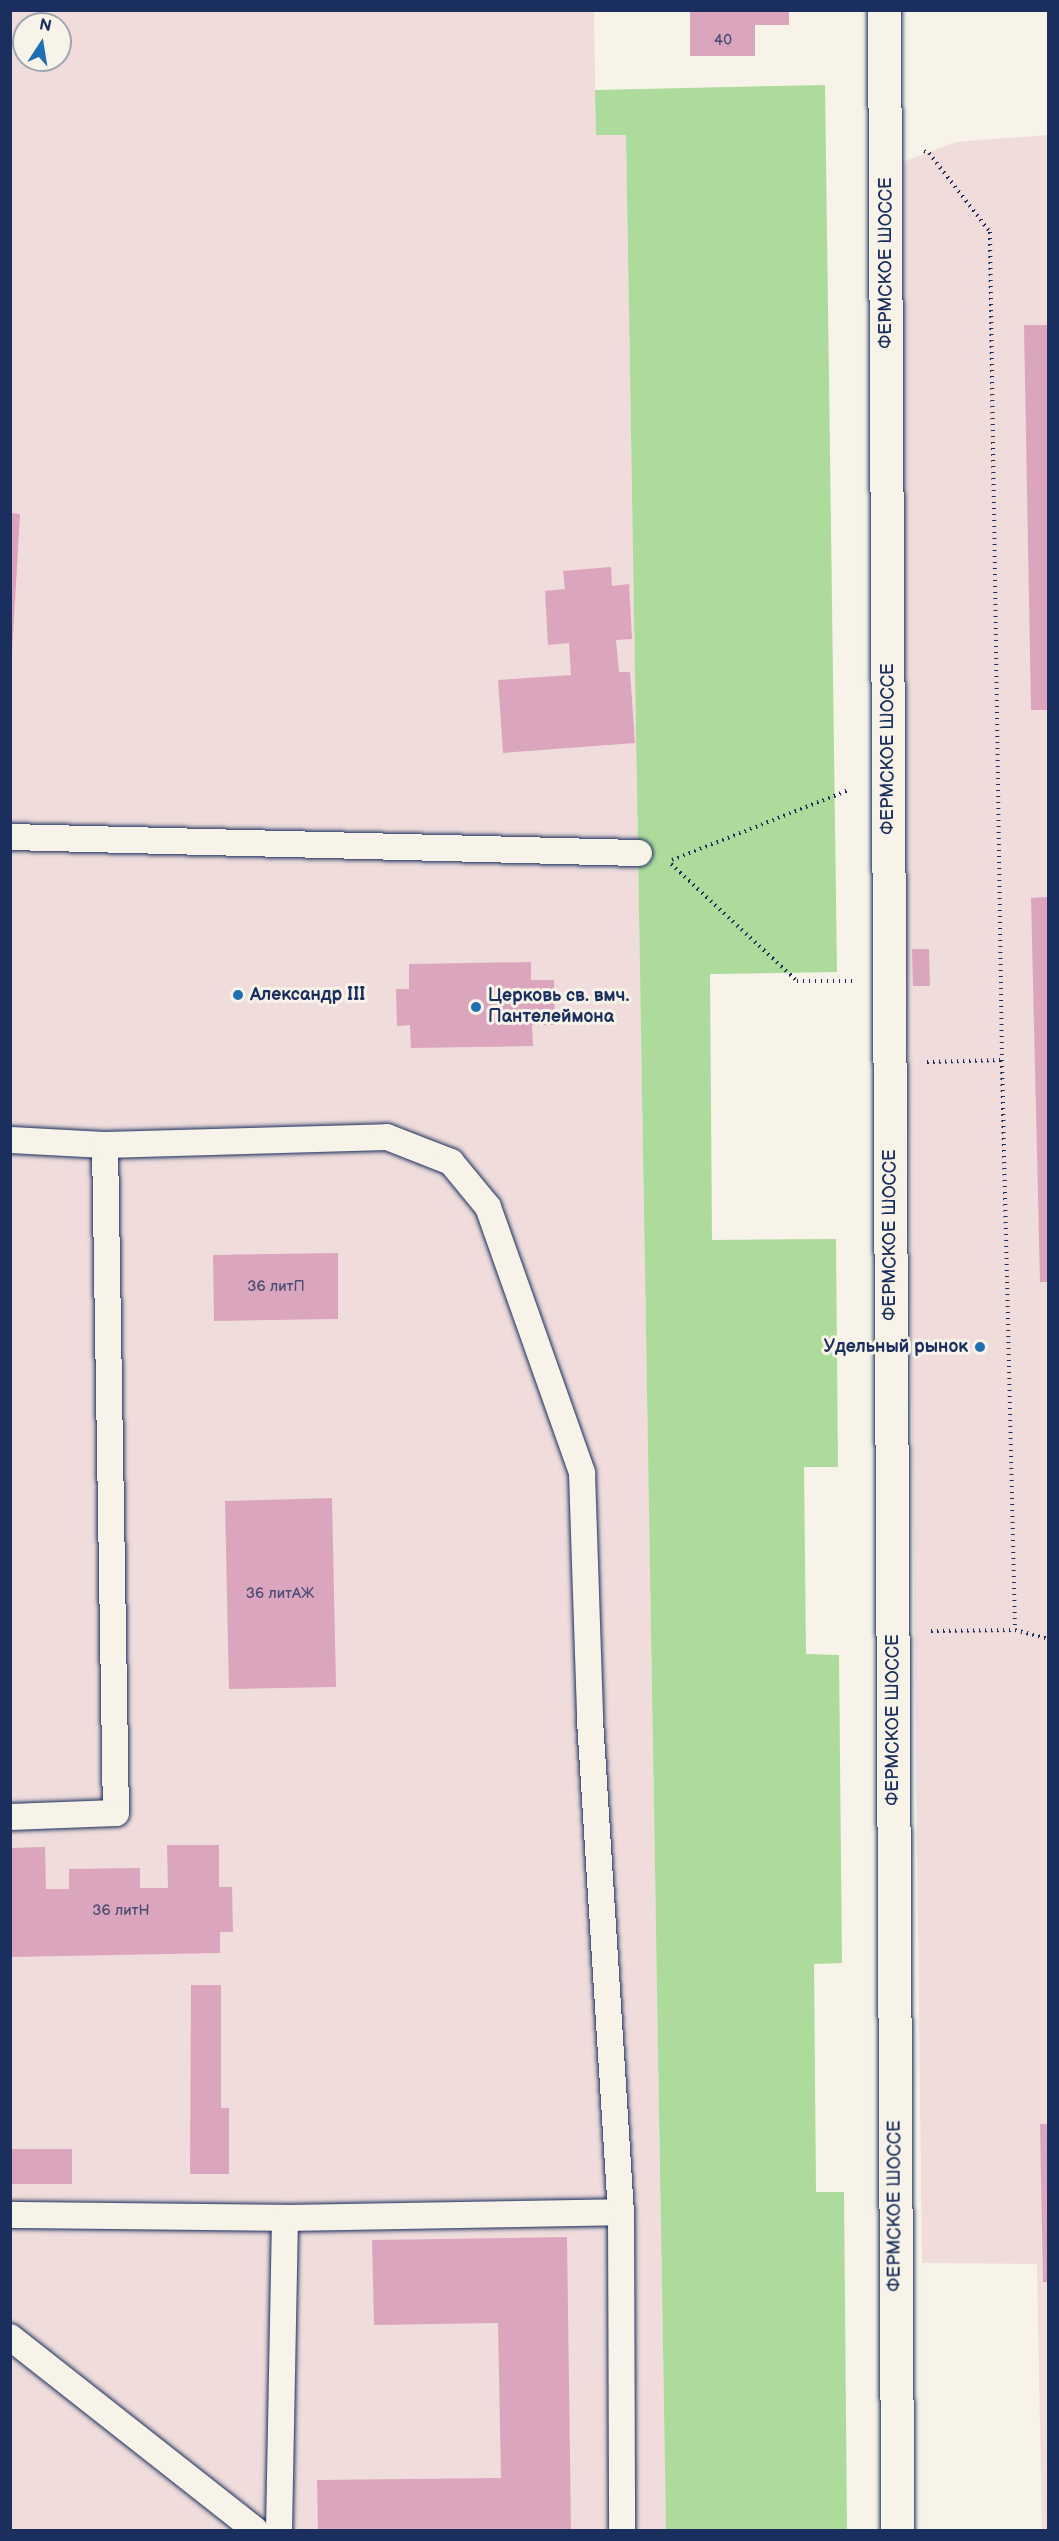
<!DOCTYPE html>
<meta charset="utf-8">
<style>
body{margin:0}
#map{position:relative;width:1059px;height:2541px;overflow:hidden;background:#f7f3e8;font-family:"Balsamiq Sans",sans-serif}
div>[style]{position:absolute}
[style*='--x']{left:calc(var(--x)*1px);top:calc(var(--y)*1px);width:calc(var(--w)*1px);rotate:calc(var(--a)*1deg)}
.built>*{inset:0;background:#efdcdb}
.green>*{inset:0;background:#addb9b}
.building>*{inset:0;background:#dba6bd}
.path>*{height:4px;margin-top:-2px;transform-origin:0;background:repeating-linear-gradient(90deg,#1b2f5e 0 1.5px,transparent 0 6px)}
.roads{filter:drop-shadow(0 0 2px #1b2f5e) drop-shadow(0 0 2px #1b2f5e)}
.lane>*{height:26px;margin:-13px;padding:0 13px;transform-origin:13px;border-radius:13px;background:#f7f3e8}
.street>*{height:33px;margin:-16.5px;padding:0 16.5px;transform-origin:16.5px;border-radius:16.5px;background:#f7f3e8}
.dots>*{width:16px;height:16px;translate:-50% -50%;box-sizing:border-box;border:3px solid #f7f3e8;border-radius:50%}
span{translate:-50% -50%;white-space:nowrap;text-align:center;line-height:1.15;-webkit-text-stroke:6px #f7f3e8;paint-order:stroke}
.number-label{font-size:15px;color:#4b4d76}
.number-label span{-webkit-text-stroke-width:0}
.street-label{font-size:18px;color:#1b2f5e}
.poi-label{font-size:18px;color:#1b2f5e;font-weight:700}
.left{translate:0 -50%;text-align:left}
.right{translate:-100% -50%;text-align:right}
.frame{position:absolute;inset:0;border:12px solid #1b2f5e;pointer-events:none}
.north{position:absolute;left:12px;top:12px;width:60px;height:60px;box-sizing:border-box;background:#f7f3e8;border:2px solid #9fa5b1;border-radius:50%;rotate:12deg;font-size:16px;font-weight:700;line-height:24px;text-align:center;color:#1b2f5e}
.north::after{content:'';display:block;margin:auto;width:21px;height:27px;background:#1f6fb2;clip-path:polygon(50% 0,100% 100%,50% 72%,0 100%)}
</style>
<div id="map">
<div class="built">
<i style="clip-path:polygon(evenodd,11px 11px,594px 11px,596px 135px,626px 134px,666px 2530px,11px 2530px,11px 11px,24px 24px,60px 24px,60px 60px,24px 60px,24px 24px)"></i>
<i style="clip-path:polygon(1048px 135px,1048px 2530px,1042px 2530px,1037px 2264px,922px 2263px,897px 164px,957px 142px)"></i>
</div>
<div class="green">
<i style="clip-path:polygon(825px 85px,837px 972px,710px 974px,712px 1240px,836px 1239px,838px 1467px,804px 1467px,806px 1654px,839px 1655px,842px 1963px,814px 1964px,816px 2192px,844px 2192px,847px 2530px,666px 2530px,626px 135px,596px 135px,595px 90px)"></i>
</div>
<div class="building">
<i style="clip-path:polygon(690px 10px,789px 10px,789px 25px,755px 25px,755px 56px,690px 56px)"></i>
<i style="clip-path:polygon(1024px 325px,1048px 325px,1048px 710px,1031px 710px)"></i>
<i style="clip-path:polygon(10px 513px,20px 514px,12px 653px,10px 653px)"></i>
<i style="clip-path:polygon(611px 567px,612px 586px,629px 584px,632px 639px,616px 640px,619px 672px,630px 672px,635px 743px,503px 753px,498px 680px,571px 675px,569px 643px,548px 645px,545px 591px,565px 589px,563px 571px)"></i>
<i style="clip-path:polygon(1048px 897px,1048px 1282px,1040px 1282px,1031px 898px)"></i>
<i style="clip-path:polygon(912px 949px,929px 949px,930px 986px,913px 986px)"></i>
<i style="clip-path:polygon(531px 962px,531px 980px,554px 980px,555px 1025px,532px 1025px,533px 1046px,411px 1048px,410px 1025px,397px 1026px,396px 989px,409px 989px,409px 964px)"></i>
<i style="clip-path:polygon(338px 1253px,338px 1319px,214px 1321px,213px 1255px)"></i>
<i style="clip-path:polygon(332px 1498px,336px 1687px,229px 1689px,225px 1501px)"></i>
<i style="clip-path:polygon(167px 1845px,219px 1845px,219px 1887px,232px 1887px,233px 1932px,220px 1932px,220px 1953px,10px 1957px,10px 1848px,45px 1847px,46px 1889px,69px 1889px,69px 1869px,140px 1868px,140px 1888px,168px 1888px)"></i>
<i style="clip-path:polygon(191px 1985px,221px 1985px,221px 2108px,229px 2108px,229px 2174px,190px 2174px)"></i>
<i style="clip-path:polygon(1040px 2124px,1048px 2124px,1048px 2282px,1043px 2282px)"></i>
<i style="clip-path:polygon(10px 2149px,72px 2149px,72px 2184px,10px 2184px)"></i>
<i style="clip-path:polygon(567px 2237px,571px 2530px,318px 2530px,317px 2480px,501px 2478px,498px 2323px,374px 2325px,372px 2240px)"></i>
</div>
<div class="path">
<i style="--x:924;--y:151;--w:5;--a:22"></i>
<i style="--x:929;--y:153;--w:100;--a:52.3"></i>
<i style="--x:990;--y:232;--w:828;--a:89.17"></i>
<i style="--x:1002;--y:1060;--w:570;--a:88.69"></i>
<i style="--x:1015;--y:1630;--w:34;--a:15"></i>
<i style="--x:672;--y:860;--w:190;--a:-21.6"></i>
<i style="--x:671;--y:864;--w:172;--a:42.9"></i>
<i style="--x:797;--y:981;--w:55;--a:0"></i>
<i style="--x:927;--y:1062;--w:75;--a:-1.5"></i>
<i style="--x:931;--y:1631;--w:84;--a:-0.7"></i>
</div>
<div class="roads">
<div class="lane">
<i style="--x:10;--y:837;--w:629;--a:1.46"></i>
<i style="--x:10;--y:1140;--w:95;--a:3"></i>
<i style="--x:105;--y:1145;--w:668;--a:89.06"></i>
<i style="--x:116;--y:1813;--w:106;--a:177.8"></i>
<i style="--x:105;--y:1145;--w:282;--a:-1.6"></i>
<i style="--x:387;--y:1137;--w:69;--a:21.3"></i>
<i style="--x:451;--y:1162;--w:58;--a:50.6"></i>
<i style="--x:488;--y:1207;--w:282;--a:70.5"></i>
<i style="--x:582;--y:1473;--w:247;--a:88.1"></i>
<i style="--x:590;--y:1720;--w:493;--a:86.4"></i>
<i style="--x:10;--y:2215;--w:275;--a:0.6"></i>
<i style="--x:285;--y:2218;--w:312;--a:91.1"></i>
<i style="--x:285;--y:2218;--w:336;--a:-1"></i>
<i style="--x:621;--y:2212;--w:318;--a:89.8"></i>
<i style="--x:10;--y:2337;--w:312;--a:38.2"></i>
</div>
<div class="street">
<i style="--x:884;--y:10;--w:2520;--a:89.7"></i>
</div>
</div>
<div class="dots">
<i style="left:238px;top:995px;background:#1f6fb2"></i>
<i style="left:476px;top:1007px;background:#1f6fb2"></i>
<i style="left:980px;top:1347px;background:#1f6fb2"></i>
</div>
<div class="number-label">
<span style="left:723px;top:41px">40</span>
<span style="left:276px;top:1287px">36 литП</span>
<span style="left:280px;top:1594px">36 литАЖ</span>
<span style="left:121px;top:1911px">36 литН</span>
</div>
<div class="street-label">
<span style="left:886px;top:263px;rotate:-90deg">ФЕРМСКОЕ ШОССЕ</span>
<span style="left:888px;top:749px;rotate:-90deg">ФЕРМСКОЕ ШОССЕ</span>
<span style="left:890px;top:1235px;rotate:-90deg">ФЕРМСКОЕ ШОССЕ</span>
<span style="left:893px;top:1720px;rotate:-90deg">ФЕРМСКОЕ ШОССЕ</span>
<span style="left:895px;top:2206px;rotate:-90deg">ФЕРМСКОЕ ШОССЕ</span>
</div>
<div class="poi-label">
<span class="left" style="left:250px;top:995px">Александр III</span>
<span class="left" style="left:488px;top:1007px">Церковь св. вмч.<br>Пантелеймона</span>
<span class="right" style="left:968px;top:1347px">Удельный рынок</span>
</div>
<div class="frame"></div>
<div class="north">N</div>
</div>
